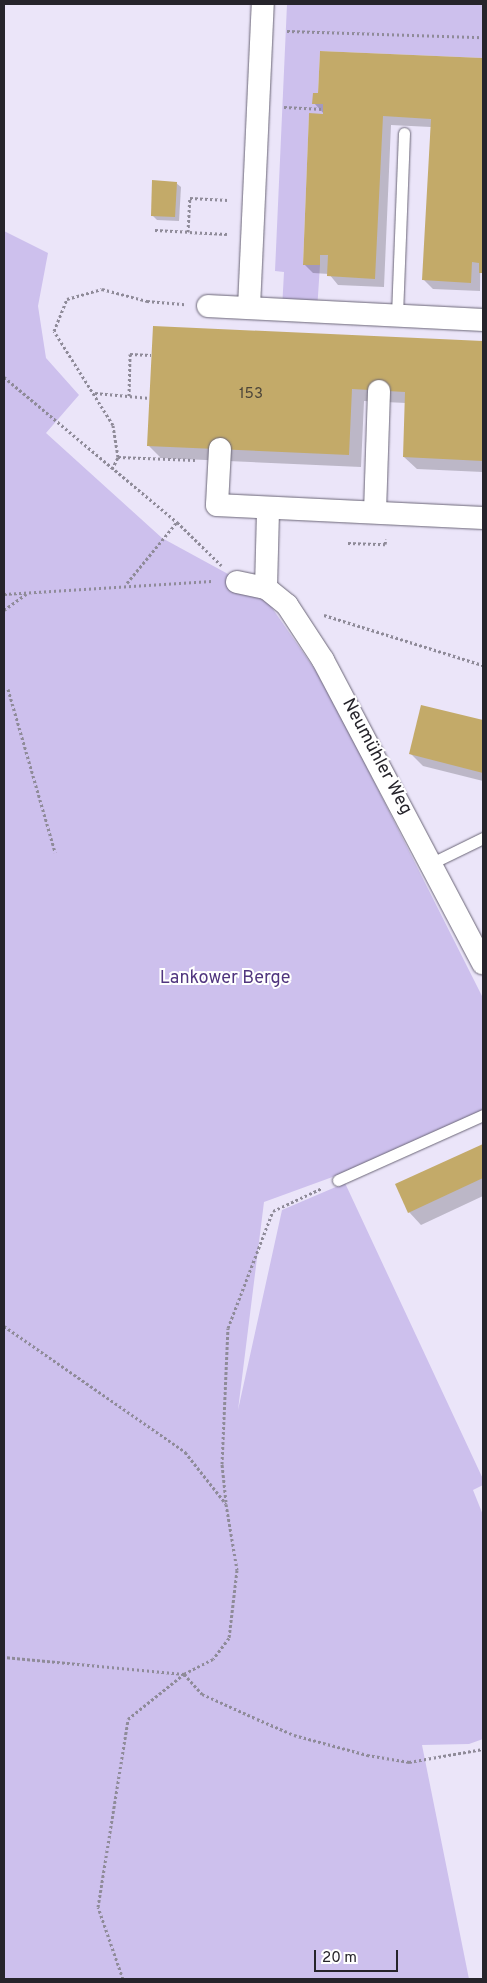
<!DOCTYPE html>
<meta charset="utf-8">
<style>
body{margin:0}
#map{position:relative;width:487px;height:1983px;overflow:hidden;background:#ebe5f9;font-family:Overpass,sans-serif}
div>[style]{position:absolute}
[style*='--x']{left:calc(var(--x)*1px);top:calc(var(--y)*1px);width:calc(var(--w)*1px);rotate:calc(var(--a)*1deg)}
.green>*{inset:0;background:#cdc0ed}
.shadow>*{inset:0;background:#0003}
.building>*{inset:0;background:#c3aa69}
.path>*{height:3px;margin-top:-1.5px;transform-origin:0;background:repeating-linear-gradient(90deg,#8f8b99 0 2.5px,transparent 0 5px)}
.roads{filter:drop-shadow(0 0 1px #6b6677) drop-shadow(0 0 1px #6b6677)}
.lane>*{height:11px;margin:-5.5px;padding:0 5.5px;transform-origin:5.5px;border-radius:5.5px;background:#fff}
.street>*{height:22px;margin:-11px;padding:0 11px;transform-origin:11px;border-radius:11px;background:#fff}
span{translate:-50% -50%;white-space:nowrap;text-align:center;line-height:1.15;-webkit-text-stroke:4px #fff;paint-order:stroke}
.number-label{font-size:15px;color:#4d463a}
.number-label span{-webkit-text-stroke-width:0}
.street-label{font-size:18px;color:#26242b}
.park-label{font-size:18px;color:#51367f}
.frame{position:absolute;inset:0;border:5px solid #26242b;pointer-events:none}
.scale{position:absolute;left:314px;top:1950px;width:84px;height:22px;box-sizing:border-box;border:2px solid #26242b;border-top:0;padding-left:6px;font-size:15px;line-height:18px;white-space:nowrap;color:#26242b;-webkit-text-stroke:4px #fff;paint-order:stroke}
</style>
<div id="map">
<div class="green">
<i style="clip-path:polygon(287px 4px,483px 4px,483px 58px,320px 51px,318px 93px,313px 93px,313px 103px,323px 104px,323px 114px,309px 114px,303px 264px,320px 265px,317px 311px,282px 309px,284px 272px,275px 271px)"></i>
<i style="clip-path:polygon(4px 231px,48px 253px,38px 306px,46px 358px,79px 395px,46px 433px,162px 538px,261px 592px,325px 684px,483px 998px,483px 1110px,401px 1152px,264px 1202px,238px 1410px,282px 1210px,345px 1183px,483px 1479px,483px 1485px,473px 1490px,483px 1515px,483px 1739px,469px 1744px,422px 1745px,469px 1979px,4px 1979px)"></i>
</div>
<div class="shadow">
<i style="clip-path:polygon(321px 52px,483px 59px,480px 291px,433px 289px,424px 280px,431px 127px,391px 125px,384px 287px,338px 285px,329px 274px,313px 273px,304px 264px,325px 115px,314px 103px,320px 94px)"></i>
<i style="clip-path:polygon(176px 183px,181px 187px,179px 221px,157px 220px,152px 215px)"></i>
<i style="clip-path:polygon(154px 327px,483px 342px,483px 472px,417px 469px,404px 457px,406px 403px,364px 401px,361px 467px,161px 458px,149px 446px)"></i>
<i style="clip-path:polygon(422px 706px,483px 722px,483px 781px,423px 766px,410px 753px)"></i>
<i style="clip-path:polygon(483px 1145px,483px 1196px,421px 1225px,409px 1212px,397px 1184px)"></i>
</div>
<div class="building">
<i style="clip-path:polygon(320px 51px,483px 58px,483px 273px,479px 273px,479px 263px,472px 262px,471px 283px,422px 280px,431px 119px,383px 116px,375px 279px,327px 276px,328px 255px,320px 255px,320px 265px,303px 265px,309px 113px,323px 114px,323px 104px,312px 104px,313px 93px,318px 93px)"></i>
<i style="clip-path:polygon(152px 180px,177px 182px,175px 217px,151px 216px)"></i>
<i style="clip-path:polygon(153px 326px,483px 341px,483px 461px,403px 457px,405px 392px,352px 389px,349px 455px,147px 446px)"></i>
<i style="clip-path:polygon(421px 705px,483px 720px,483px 773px,409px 754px)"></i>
<i style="clip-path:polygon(483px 1144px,483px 1178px,408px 1213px,395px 1184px)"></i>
</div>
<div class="path">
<i style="--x:287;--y:31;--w:196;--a:1.8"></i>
<i style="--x:284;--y:107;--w:39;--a:3"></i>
<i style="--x:155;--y:230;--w:33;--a:3"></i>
<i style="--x:227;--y:234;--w:39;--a:-177"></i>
<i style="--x:188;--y:232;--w:34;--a:-87"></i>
<i style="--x:190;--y:198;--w:38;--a:3"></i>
<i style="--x:4;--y:377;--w:226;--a:40"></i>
<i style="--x:177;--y:522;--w:62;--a:44.3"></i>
<i style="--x:95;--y:393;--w:55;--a:5.2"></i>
<i style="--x:129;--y:396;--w:42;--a:-88.6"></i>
<i style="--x:130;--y:354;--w:21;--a:3"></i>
<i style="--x:118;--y:457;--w:77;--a:2.2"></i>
<i style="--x:112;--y:469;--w:13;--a:-63"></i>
<i style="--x:118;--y:457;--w:32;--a:-99"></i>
<i style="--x:113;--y:425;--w:111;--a:-122.1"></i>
<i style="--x:54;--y:331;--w:35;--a:-68"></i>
<i style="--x:67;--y:299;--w:36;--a:-16"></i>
<i style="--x:102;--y:289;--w:47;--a:14.9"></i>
<i style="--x:147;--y:301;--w:38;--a:5"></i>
<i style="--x:348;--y:543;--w:37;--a:2"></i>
<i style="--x:385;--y:544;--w:5;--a:-79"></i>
<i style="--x:127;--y:583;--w:79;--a:-50.7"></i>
<i style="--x:4;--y:594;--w:208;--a:-3.6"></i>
<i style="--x:4;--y:610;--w:29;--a:-36"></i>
<i style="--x:324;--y:615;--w:167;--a:17.5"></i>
<i style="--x:8;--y:689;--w:170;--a:73.9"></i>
<i style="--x:4;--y:1326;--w:221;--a:34.8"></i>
<i style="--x:185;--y:1452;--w:66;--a:51.7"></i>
<i style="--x:226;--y:1504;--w:67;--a:80.5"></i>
<i style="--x:237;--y:1570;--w:68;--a:96.7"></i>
<i style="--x:229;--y:1638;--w:26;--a:127"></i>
<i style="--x:213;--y:1659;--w:33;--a:153"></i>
<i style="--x:184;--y:1674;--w:181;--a:-174.6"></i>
<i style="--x:226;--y:1502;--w:38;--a:-96"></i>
<i style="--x:222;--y:1464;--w:136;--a:-87.5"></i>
<i style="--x:228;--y:1328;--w:125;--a:-69"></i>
<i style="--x:273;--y:1211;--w:54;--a:-25.1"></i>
<i style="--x:123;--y:1979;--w:76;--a:-109.1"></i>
<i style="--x:98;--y:1907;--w:190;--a:-80.9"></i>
<i style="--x:128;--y:1719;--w:72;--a:-38.8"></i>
<i style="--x:184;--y:1674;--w:27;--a:48"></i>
<i style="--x:202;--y:1694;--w:60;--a:24.4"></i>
<i style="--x:257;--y:1719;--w:40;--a:23.4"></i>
<i style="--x:294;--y:1735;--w:76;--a:15.3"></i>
<i style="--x:367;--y:1755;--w:43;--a:9.5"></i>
<i style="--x:409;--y:1762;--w:75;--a:-10"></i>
</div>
<div class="roads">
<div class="lane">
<i style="--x:397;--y:315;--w:182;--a:-87.8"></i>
<i style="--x:432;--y:863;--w:57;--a:-26.1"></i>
<i style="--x:338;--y:1180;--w:159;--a:-24.1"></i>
</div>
<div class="street">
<i style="--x:208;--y:306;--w:275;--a:2.9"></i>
<i style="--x:249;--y:307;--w:303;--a:-87.4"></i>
<i style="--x:220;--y:449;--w:56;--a:93.1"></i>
<i style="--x:217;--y:505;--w:266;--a:2.8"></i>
<i style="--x:375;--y:512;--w:121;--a:-88.1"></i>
<i style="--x:237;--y:582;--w:30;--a:12"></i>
<i style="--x:266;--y:588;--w:27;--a:39"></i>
<i style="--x:287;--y:605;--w:66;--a:56.8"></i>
<i style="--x:323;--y:660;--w:343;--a:62.2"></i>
<i style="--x:266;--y:588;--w:79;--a:-88.5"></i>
</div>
</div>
<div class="number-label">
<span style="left:251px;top:395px">153</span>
</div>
<div class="street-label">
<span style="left:376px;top:757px;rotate:62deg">Neumühler Weg</span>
</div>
<div class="park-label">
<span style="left:225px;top:979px">Lankower Berge</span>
</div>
<div class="frame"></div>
<div class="scale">20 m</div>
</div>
